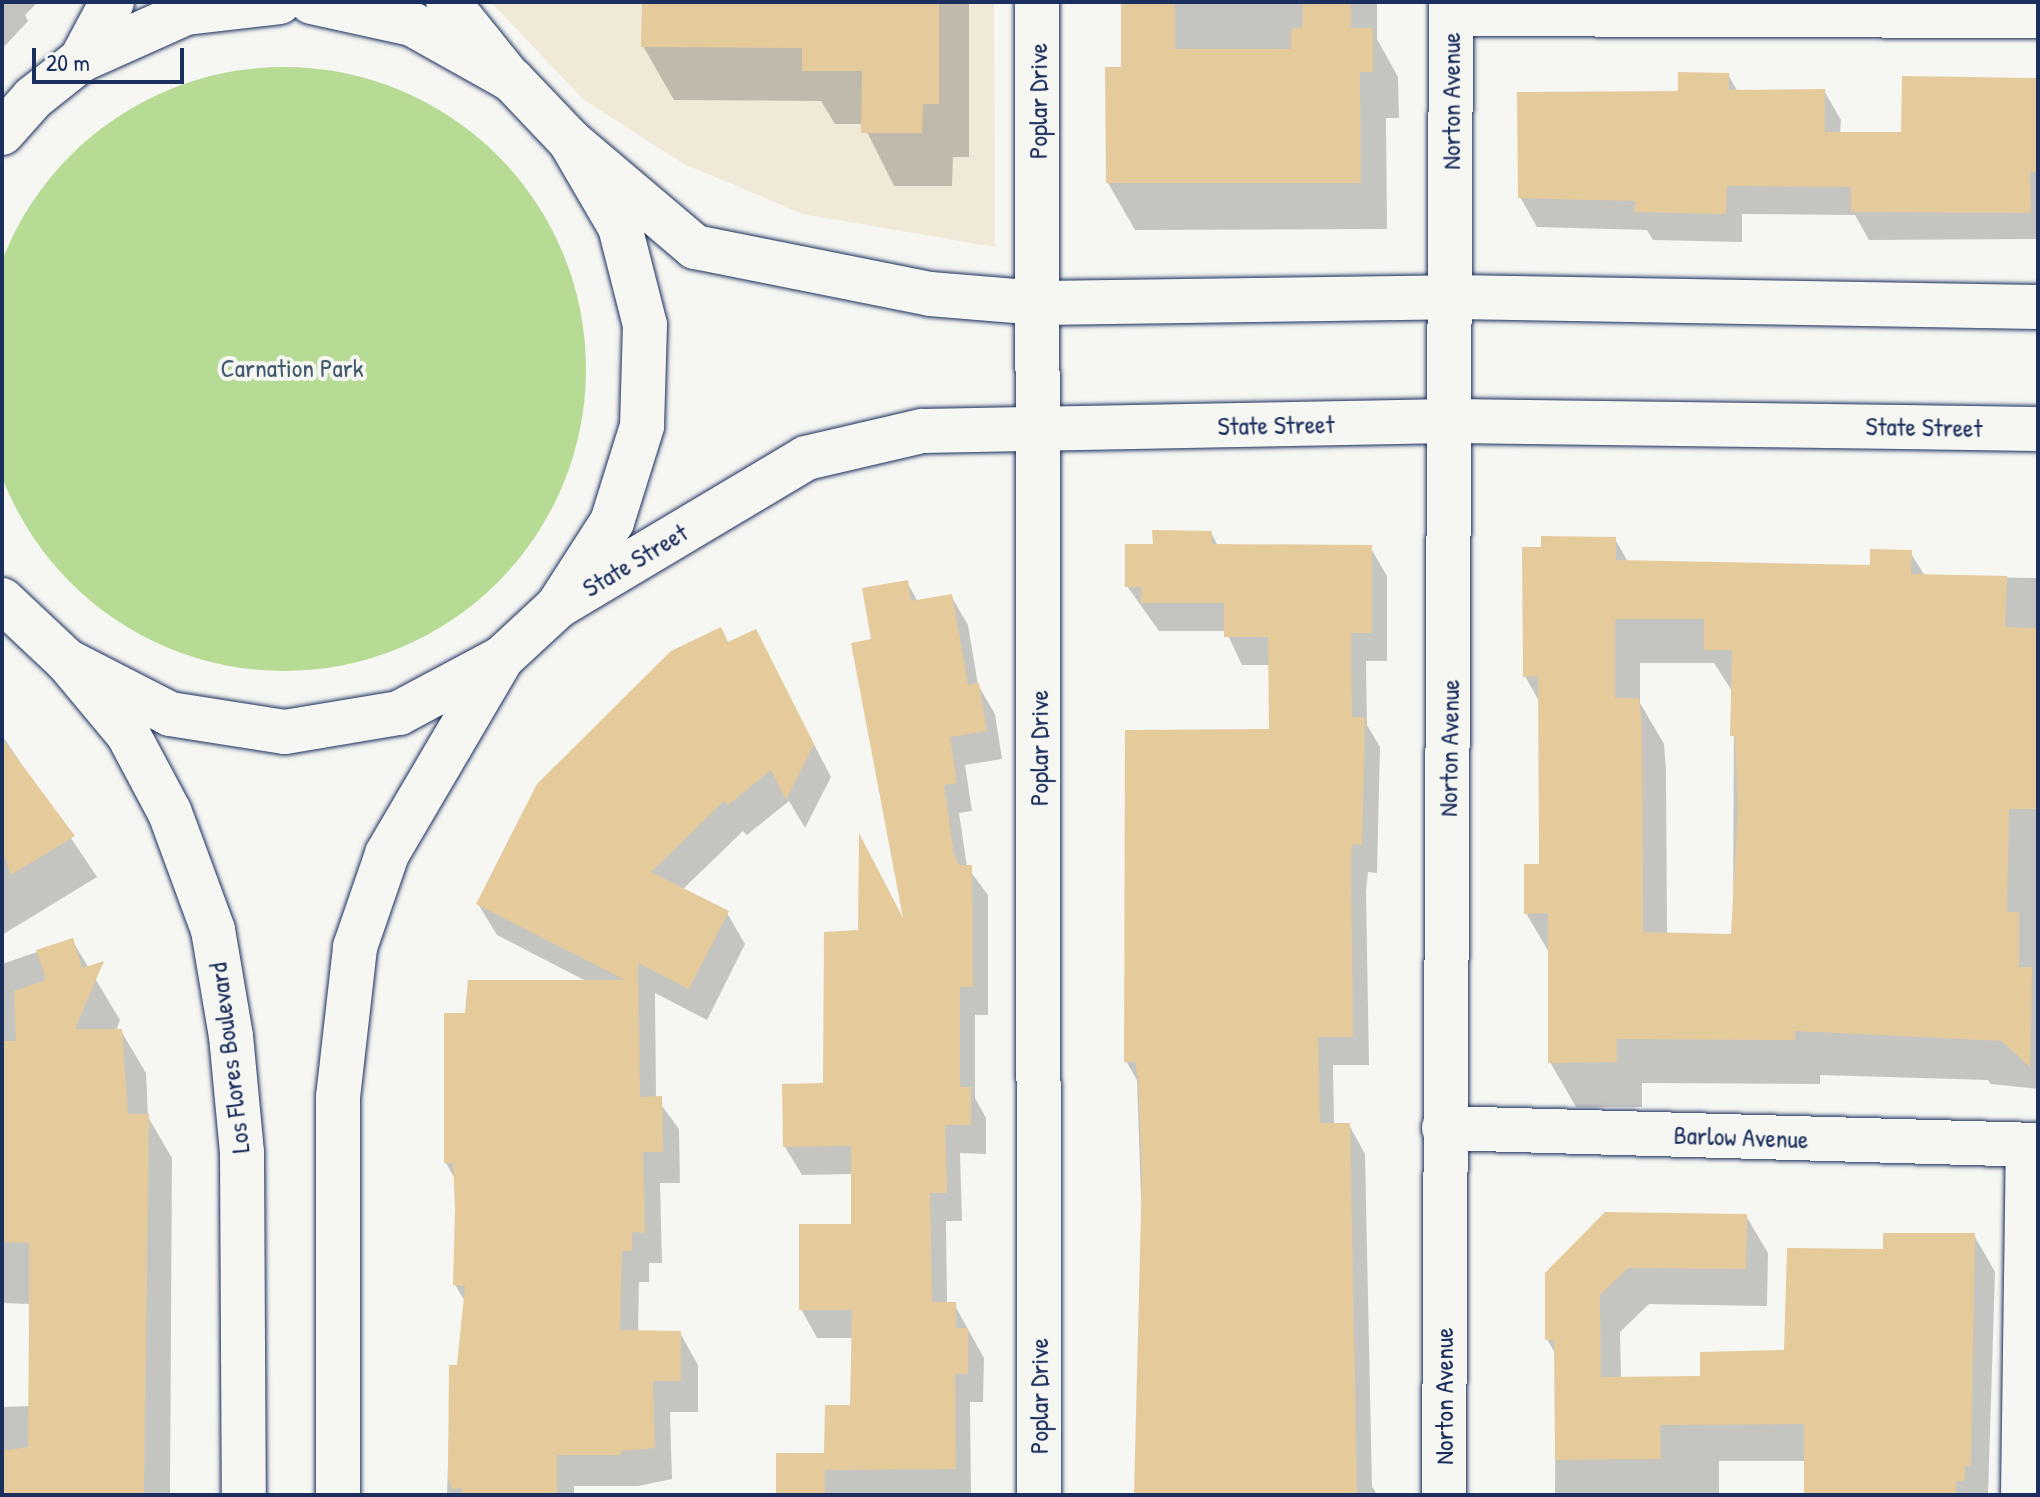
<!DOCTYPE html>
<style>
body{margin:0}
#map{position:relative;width:2040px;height:1497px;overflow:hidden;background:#f6f6f2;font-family:"Patrick Hand",sans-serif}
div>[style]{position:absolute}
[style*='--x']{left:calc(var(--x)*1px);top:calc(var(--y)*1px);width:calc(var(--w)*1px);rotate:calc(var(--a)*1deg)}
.built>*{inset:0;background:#f1e9d8}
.green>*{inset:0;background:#b7db95}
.round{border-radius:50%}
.shadow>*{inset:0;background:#0003}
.building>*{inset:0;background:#e5cb9b}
.roads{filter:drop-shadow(0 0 2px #1b2f5e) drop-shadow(0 0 2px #1b2f5e)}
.street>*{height:44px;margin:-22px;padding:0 22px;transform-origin:22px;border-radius:22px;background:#f6f6f2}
.secondary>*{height:44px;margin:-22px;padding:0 22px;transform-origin:22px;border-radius:22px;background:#f6f6f2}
span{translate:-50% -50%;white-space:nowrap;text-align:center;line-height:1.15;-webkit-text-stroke:8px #f6f6f2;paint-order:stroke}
.street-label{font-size:26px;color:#1b2f5e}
.park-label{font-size:26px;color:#425a6c}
.frame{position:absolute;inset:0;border:4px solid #1b2f5e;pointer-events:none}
.scale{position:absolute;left:32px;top:48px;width:152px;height:36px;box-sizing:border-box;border:4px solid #1b2f5e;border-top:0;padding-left:10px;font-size:24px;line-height:28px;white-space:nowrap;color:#1b2f5e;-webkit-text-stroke:6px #f6f6f2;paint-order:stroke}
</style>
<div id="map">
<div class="built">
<i style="clip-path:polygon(491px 2px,994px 2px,995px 247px,803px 214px,684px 164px,584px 100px)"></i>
</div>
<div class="green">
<i class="round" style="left:-18px;top:67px;width:604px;height:604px"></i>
</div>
<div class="shadow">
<i style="clip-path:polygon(2px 2px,38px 2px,25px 15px,28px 21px,2px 49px)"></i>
<i style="clip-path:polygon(644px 2px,969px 2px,969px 157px,953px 157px,952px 186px,894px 186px,863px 124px,835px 124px,821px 101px,674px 100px,643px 46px)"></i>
<i style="clip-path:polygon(1125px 2px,1377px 2px,1377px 39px,1398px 77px,1399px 118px,1386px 118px,1387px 229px,1135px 230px,1108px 183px,1123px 69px)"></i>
<i style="clip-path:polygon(1728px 75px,1738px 92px,1824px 91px,1841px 120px,1840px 134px,1903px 134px,2038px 80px,2038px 239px,1869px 240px,1855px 215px,1742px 214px,1742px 242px,1653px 240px,1647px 230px,1537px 227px,1520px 197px,1680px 93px)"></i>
<i style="clip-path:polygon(1211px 533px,1218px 546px,1370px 547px,1387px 576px,1387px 661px,1366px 661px,1367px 725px,1380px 747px,1377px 873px,1368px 872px,1366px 891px,1369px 1065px,1333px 1065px,1334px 1125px,1349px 1125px,1365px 1154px,1372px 1486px,1377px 1495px,1137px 1495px,1143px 1257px,1137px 1080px,1126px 1061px,1271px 731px,1270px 665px,1242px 665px,1226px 631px,1159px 631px,1127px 586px,1155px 546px)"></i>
<i style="clip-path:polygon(evenodd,1615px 539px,1628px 562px,1872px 567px,1910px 552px,1925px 576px,2038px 578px,2038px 1089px,1991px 1084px,1988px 1080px,1820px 1075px,1820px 1084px,1642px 1083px,1642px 1107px,1576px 1107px,1550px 1062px,1550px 954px,1526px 913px,1541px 866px,1540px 703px,1525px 676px,1543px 549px,1615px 539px,1640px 663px,1714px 663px,1734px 694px,1733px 936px,1667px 934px,1666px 770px,1664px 744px,1640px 703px,1640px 663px)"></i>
<i style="clip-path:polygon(907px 582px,918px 602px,951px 596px,968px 625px,978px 685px,995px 714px,1002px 759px,965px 765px,972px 811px,959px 813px,967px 867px,988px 895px,988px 1015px,975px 1015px,975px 1098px,986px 1118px,986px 1154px,960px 1153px,962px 1221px,946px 1221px,947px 1304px,954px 1304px,984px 1358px,983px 1402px,970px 1402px,971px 1495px,778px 1495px,826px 1455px,852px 1407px,853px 1338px,817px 1338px,801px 1309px,853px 1226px,853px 1174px,802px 1175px,785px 1147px,825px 1085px,860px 932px,904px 922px,873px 641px)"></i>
<i style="clip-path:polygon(755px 631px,831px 777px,805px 828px,789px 801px,747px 835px,743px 831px,682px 890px,727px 913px,745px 944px,707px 1020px,655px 993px,656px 1098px,679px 1129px,680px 1183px,660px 1183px,662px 1263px,649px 1263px,649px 1282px,639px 1282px,638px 1333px,680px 1333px,698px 1365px,698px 1412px,670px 1412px,672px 1479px,638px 1486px,574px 1486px,574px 1495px,447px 1495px,451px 1367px,458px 1367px,466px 1303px,455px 1285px,455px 1179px,446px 1163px,466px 1015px,588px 982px,497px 935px,478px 904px,729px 644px)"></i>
<i style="clip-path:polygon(2px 735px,97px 877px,2px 935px)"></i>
<i style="clip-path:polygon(72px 940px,120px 1020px,116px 1031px,121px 1031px,146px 1073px,148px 1117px,172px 1158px,170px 1495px,2px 1495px,2px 1407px,31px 1406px,30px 1304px,2px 1303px,2px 964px)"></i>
<i style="clip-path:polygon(1746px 1216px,1768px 1253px,1767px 1306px,1649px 1304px,1620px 1332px,1621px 1379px,1702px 1378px,1786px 1352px,1885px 1251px,1974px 1235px,1995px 1272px,1988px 1495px,1806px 1495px,1806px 1461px,1719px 1461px,1719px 1495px,1555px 1495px,1556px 1355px,1547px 1339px,1547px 1274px)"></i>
</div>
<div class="building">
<i style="clip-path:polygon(642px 2px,939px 2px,939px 104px,923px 104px,922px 133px,861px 133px,862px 71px,802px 71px,802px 48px,641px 47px)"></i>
<i style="clip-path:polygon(1121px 2px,1175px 2px,1175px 49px,1291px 49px,1291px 28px,1302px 28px,1303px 2px,1351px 2px,1351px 28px,1373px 28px,1373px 72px,1360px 72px,1361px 183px,1106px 183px,1105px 67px,1121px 67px)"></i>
<i style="clip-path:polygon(1678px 72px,1729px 73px,1729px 90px,1825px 89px,1825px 132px,1901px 132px,1902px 76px,2038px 78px,2038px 172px,2030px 172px,2031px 213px,1851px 212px,1851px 187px,1727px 186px,1726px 214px,1634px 212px,1635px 201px,1518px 198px,1517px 92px,1678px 91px)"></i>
<i style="clip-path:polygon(1152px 530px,1212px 531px,1212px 544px,1372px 545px,1372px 633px,1351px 633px,1352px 717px,1365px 717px,1362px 845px,1352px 844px,1351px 861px,1353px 1037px,1318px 1037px,1320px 1123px,1350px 1123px,1357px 1495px,1134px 1495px,1142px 1171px,1138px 1078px,1135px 1062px,1124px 1062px,1125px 730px,1269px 729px,1268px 637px,1224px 637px,1224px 603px,1141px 603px,1141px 587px,1125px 587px,1125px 544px,1153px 544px)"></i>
<i style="clip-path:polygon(evenodd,1541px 536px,1616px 537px,1616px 560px,1870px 565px,1870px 549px,1912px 550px,1911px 574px,2007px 576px,2005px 627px,2038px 628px,2038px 809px,2009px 809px,2007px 912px,2019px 912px,2019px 967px,2032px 967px,2030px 1067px,2002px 1041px,1795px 1031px,1795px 1040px,1617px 1039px,1617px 1062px,1548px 1063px,1548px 913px,1524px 914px,1524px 864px,1539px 864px,1538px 676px,1523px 677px,1522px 547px,1541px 547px,1541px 536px,1615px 619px,1704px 619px,1704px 650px,1732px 650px,1730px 736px,1735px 736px,1738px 810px,1731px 934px,1643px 932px,1642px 724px,1639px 698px,1615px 698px,1615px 619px)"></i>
<i style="clip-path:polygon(908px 580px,911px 601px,952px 594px,968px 685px,979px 683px,987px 731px,950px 737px,957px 783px,944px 785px,954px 855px,959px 865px,972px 865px,973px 987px,960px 987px,960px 1087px,971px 1087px,971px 1125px,945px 1125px,947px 1193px,930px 1193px,932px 1302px,956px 1302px,956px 1328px,968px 1328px,968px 1374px,955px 1374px,956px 1469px,825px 1470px,825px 1495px,776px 1495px,776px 1453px,824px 1453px,825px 1405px,850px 1405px,852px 1310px,799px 1310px,799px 1224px,851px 1224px,851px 1146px,783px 1147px,782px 1084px,823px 1083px,824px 932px,858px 930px,859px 833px,903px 918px,851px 643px,871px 639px,862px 588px)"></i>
<i style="clip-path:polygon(721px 627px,728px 642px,756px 629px,814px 744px,786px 800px,771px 770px,728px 805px,724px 801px,651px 872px,729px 911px,689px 989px,638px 963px,640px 1097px,662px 1096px,663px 1152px,643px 1152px,645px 1233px,632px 1232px,632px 1251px,622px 1251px,620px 1330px,681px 1331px,681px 1381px,653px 1381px,655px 1448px,621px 1451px,621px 1455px,557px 1455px,557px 1495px,462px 1495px,462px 1488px,452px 1489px,448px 1478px,449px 1365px,457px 1365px,465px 1286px,453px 1285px,455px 1208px,453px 1163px,444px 1163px,444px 1013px,465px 1013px,468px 980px,625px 980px,476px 904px,537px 784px,671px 651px)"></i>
<i style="clip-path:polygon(2px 738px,75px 836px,11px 875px,2px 848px)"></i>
<i style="clip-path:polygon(73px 938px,82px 968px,104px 961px,75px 1029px,122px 1029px,128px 1114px,149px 1114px,144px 1495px,2px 1495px,2px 1451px,28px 1447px,29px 1318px,29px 1243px,2px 1242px,2px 1041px,16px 1041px,14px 991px,46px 980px,36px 950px)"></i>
<i style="clip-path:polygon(1605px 1212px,1747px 1214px,1746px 1269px,1628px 1268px,1600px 1295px,1601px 1377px,1700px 1376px,1700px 1352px,1784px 1350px,1787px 1248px,1883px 1249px,1883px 1233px,1975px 1233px,1971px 1466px,1965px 1466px,1965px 1481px,1956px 1481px,1956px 1495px,1804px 1495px,1804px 1424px,1660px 1425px,1661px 1459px,1555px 1460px,1554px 1340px,1545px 1340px,1545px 1273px)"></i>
</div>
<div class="roads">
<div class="street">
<i style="--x:448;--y:2;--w:99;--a:51.2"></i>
<i style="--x:1037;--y:2;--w:1493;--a:89.92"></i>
<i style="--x:1451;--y:14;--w:587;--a:0.2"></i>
<i style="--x:81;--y:60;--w:66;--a:-61.9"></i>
<i style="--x:67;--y:661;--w:95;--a:50.1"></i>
<i style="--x:128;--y:734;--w:89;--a:62"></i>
<i style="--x:170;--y:813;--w:125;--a:69.8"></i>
<i style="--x:213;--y:930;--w:108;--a:80.4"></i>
<i style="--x:231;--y:1036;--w:118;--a:84.6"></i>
<i style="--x:242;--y:1153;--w:342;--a:89.7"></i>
<i style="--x:1444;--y:1128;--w:594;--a:1.64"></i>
<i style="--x:338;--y:1495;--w:398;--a:-90"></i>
<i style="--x:338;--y:1097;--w:151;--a:-83.5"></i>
<i style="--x:355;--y:947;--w:98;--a:-71"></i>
<i style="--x:387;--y:854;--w:227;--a:-59.6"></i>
<i style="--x:2023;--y:1495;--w:350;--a:-89.2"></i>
</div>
<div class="secondary">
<i style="--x:2;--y:133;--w:47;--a:-48.5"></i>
<i style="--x:33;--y:98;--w:61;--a:-38.4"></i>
<i style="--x:81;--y:60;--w:115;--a:-24.1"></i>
<i style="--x:186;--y:13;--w:94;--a:-6.7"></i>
<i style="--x:570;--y:141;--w:164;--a:40.3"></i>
<i style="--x:695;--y:247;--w:240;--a:11.3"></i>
<i style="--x:930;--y:294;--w:110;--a:4.7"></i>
<i style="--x:1040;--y:303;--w:413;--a:-0.8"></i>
<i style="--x:1453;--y:297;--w:585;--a:0.98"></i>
<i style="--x:2;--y:600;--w:89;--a:43.2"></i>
<i style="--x:67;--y:661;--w:116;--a:27.2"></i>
<i style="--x:170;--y:714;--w:116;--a:8.9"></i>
<i style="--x:285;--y:732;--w:116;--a:-9.5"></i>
<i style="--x:399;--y:713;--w:117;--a:-28.1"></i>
<i style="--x:502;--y:658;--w:76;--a:-42.9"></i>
<i style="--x:558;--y:606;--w:100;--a:-57.3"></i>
<i style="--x:612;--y:522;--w:101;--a:-72.6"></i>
<i style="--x:642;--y:426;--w:101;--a:-88.3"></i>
<i style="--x:645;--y:325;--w:101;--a:-104.3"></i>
<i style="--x:620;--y:227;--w:99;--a:-120.2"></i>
<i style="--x:570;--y:141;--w:84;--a:-133.6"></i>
<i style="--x:512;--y:80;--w:115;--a:-150.8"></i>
<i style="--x:412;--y:24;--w:103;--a:-167.7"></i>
<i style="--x:558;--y:606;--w:289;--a:-30.8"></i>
<i style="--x:806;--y:458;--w:119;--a:-13.1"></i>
<i style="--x:922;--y:431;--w:531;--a:-1.08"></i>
<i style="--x:1453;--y:421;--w:585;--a:0.78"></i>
<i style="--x:1444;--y:1495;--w:1493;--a:-89.73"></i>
</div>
</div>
<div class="street-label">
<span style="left:1038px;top:101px;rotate:-90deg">Poplar Drive</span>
<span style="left:1451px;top:101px;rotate:-90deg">Norton Avenue</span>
<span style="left:1276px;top:425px;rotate:-1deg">State Street</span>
<span style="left:1924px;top:427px;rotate:1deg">State Street</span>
<span style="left:635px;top:560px;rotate:-31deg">State Street</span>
<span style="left:1039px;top:748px;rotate:-90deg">Poplar Drive</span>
<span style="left:1449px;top:748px;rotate:-89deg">Norton Avenue</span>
<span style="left:229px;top:1058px;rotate:-97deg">Los Flores Boulevard</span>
<span style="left:1741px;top:1137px;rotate:2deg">Barlow Avenue</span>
<span style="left:1039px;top:1396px;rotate:-90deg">Poplar Drive</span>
<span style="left:1444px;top:1396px;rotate:-90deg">Norton Avenue</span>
</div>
<div class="park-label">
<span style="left:292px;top:368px">Carnation Park</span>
</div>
<div class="frame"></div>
<div class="scale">20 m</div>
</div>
